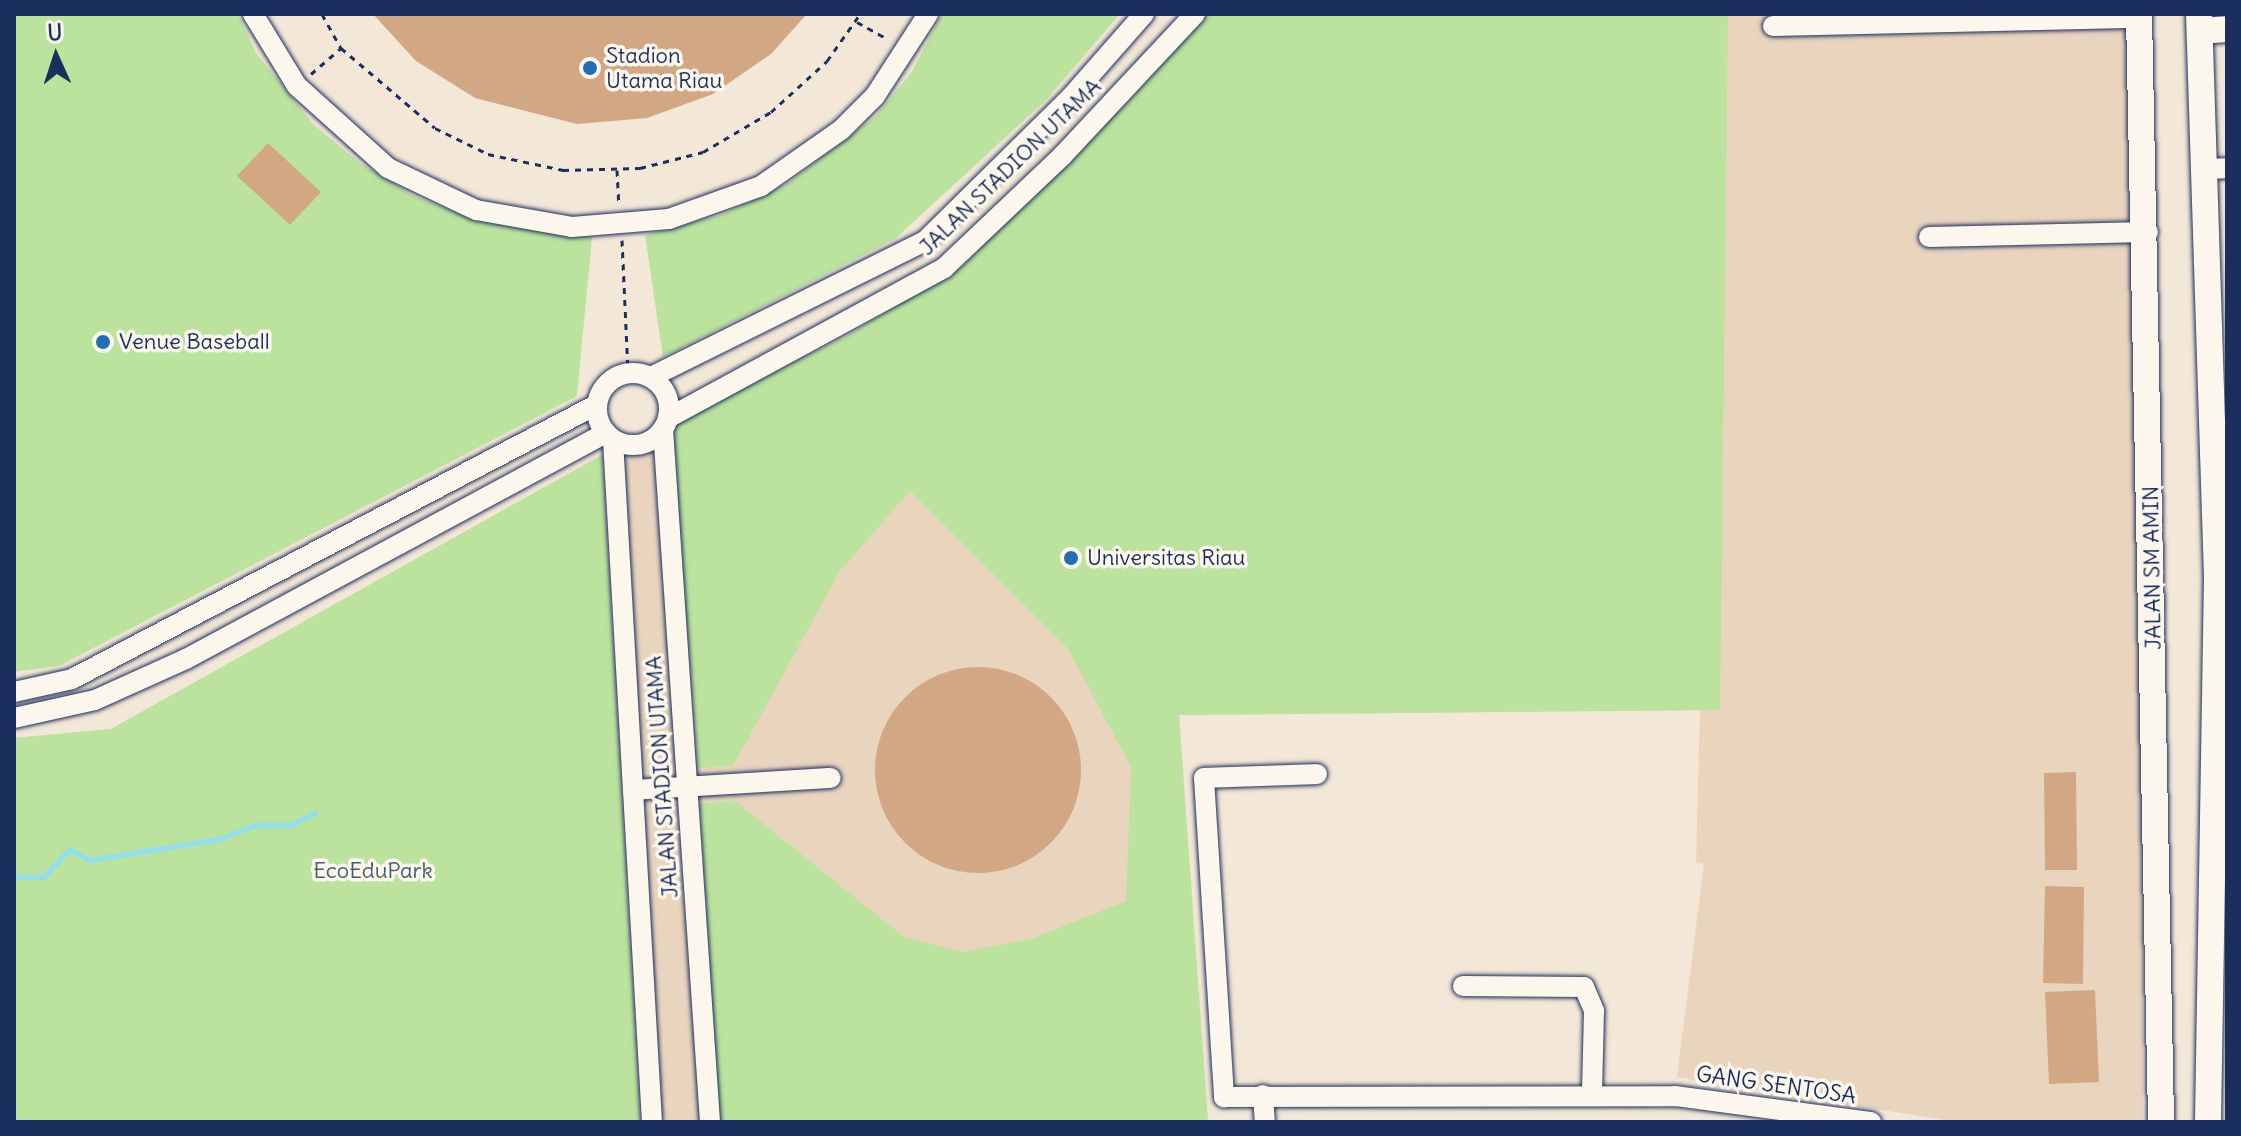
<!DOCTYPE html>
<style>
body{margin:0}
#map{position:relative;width:2241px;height:1136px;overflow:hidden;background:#f3e7d7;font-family:Delius,sans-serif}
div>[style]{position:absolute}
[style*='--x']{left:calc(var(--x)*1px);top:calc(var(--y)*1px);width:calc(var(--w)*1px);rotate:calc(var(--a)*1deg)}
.built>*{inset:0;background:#e9d4be}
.green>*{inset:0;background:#bbe39e}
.stream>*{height:5px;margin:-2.5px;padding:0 2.5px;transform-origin:2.5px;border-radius:2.5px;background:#91def1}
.building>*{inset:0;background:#d2a884}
.round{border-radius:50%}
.path>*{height:3px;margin-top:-1.5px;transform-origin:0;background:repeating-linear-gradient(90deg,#1b2f5e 0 6px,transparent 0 12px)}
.roads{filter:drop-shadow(0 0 2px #1b2f5e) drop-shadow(0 0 2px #1b2f5e)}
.minor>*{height:20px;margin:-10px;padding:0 10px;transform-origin:10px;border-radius:10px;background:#fbf7ec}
.minor>.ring{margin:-10px;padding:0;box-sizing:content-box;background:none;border:20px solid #fbf7ec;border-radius:50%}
.major>*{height:26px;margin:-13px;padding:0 13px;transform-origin:13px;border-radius:13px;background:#fbf7ec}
.dots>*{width:22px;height:22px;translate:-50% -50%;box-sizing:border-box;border:4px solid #fbf7ec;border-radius:50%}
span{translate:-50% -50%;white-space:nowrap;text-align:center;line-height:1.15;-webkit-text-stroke:7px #fbf7ec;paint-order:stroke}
.poi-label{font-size:22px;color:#1b2f5e}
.left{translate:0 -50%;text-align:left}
.street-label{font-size:22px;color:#1b2f5e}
.park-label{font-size:22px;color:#435c6e}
.frame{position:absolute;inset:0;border:16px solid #1b2f5e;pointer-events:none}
.north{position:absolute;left:16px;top:16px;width:80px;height:80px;-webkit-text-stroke:6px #fbf7ec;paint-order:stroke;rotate:357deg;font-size:22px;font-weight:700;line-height:32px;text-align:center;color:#1b2f5e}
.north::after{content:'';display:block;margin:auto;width:28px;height:36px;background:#1b2f5e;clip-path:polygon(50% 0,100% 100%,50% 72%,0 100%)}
</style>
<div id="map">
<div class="built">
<i style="clip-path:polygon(1199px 14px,2129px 14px,2142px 603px,2143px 1122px,1957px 1122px,1677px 1077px,1704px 864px,1696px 863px,1700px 710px,1179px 715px,1208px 1122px,14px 1122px,14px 738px,111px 729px,602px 455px,847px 336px,949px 273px,1131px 99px)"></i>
</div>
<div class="green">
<i style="clip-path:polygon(14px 14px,238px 14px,256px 53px,313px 124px,360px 163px,412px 195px,470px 218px,592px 237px,577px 396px,59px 666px,14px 672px)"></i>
<i style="clip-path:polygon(942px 14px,1120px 14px,1046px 100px,895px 239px,663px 357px,645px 235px,721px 215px,784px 186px,875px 117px,911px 73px)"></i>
<i style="clip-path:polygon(1199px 14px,1728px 14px,1720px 710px,1179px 715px,1208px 1122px,719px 1122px,700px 804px,735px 801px,904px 937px,962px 952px,1031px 939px,1126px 901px,1131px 767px,1068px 649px,910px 491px,840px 571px,733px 766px,699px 768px,671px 422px,847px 336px,949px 273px,1131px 99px)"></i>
<i style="clip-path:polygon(602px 455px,640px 1122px,14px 1122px,14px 738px,111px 729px)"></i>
</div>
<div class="stream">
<i style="--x:14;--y:877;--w:30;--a:0"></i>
<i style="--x:44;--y:877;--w:38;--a:-48"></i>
<i style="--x:69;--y:849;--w:23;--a:29"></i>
<i style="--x:89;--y:860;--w:131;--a:-9.2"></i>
<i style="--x:218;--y:839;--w:40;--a:-20.2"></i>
<i style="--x:256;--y:825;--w:34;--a:0"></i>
<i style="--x:290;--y:825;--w:28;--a:-26"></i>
<i style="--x:14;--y:1119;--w:4;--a:56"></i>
</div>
<div class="building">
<i style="clip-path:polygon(373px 14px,807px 14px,771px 54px,713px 94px,647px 118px,577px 124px,475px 98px,416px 61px)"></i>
<i style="clip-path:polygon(268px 143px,321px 192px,290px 225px,237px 176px)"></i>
<i class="round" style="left:875px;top:667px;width:206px;height:206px"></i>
<i style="clip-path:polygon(2076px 772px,2077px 870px,2045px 870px,2044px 773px)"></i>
<i style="clip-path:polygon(2045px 886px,2084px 887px,2083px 984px,2043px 983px)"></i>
<i style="clip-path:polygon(2095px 990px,2099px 1082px,2049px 1084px,2045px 992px)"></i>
</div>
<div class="path">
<i style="--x:322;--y:14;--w:39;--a:61"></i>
<i style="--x:341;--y:48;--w:123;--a:40.4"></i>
<i style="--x:435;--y:128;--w:59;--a:26.1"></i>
<i style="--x:488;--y:154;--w:77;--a:12"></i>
<i style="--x:563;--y:170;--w:77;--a:-1.5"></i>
<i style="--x:640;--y:168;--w:65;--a:-14.3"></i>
<i style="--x:703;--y:152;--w:79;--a:-30.5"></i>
<i style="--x:771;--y:112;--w:76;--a:-42.3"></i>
<i style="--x:827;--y:61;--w:57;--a:-54.9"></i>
<i style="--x:857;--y:22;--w:35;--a:29"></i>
<i style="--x:311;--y:74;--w:40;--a:-41"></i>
<i style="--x:617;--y:170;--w:35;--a:87"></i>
<i style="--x:622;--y:240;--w:133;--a:87.4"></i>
</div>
<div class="roads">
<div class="minor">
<i style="--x:253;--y:14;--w:84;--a:58.6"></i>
<i style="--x:297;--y:86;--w:122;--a:42"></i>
<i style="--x:388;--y:168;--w:98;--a:25.5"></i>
<i style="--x:476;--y:210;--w:97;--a:10"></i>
<i style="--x:572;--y:227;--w:97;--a:-4.7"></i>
<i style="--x:669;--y:219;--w:98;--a:-19.7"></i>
<i style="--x:761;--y:186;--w:98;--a:-35"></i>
<i style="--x:841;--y:130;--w:48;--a:-45"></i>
<i style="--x:875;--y:96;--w:98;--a:-57.1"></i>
<i style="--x:1773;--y:26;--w:366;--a:-1.3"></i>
<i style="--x:2203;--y:169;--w:24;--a:-2"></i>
<i style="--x:1929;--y:237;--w:219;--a:-1.3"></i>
<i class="ring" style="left:597px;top:373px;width:52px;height:52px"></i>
<i style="--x:651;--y:377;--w:306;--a:-26.4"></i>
<i style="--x:925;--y:241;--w:205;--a:-44.6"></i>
<i style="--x:1071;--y:97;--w:111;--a:-48.7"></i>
<i style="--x:668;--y:418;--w:314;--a:-28.5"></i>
<i style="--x:944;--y:268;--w:163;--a:-43.5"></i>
<i style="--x:1062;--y:156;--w:195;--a:-46.9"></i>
<i style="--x:663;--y:429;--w:695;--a:86.12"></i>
<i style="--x:613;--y:440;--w:683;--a:86.73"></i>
<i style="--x:14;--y:692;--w:59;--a:-12.6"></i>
<i style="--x:72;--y:679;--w:591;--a:-27.61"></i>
<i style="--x:14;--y:718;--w:83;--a:-12.5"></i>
<i style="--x:95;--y:700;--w:100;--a:-24.3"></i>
<i style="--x:186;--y:659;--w:477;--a:-28.3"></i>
<i style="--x:1317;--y:774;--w:113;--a:178"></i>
<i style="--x:1204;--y:778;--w:320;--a:86.4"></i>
<i style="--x:1224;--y:1097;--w:451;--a:-0.1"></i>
<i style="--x:1675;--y:1096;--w:198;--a:7.6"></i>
<i style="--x:633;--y:790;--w:198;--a:-3.5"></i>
<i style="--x:1463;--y:986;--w:121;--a:0.5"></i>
<i style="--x:1584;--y:987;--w:26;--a:67"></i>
<i style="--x:1594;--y:1011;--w:83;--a:91.4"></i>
<i style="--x:1263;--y:1095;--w:27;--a:86"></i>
</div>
<div class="major">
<i style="--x:2139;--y:14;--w:1108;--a:88.86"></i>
<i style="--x:2199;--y:14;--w:563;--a:88.17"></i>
<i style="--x:2217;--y:577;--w:545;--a:90.95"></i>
<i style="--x:2200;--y:31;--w:27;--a:-4"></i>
</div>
</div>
<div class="dots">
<i style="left:590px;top:68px;background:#1f6fb2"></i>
<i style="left:103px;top:342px;background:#1f6fb2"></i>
<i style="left:1071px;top:558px;background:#1f6fb2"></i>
</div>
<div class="poi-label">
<span class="left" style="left:606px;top:68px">Stadion<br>Utama Riau</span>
<span class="left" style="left:119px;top:342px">Venue Baseball</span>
<span class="left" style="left:1087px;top:558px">Universitas Riau</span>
</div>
<div class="street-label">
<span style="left:1010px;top:167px;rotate:-44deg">JALAN STADION UTAMA</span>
<span style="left:2152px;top:568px;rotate:-91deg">JALAN SM AMIN</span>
<span style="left:662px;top:777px;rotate:-94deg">JALAN STADION UTAMA</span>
<span style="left:1776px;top:1085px;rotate:8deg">GANG SENTOSA</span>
</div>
<div class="park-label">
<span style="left:373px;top:871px">EcoEduPark</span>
</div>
<div class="frame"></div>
<div class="north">U</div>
</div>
